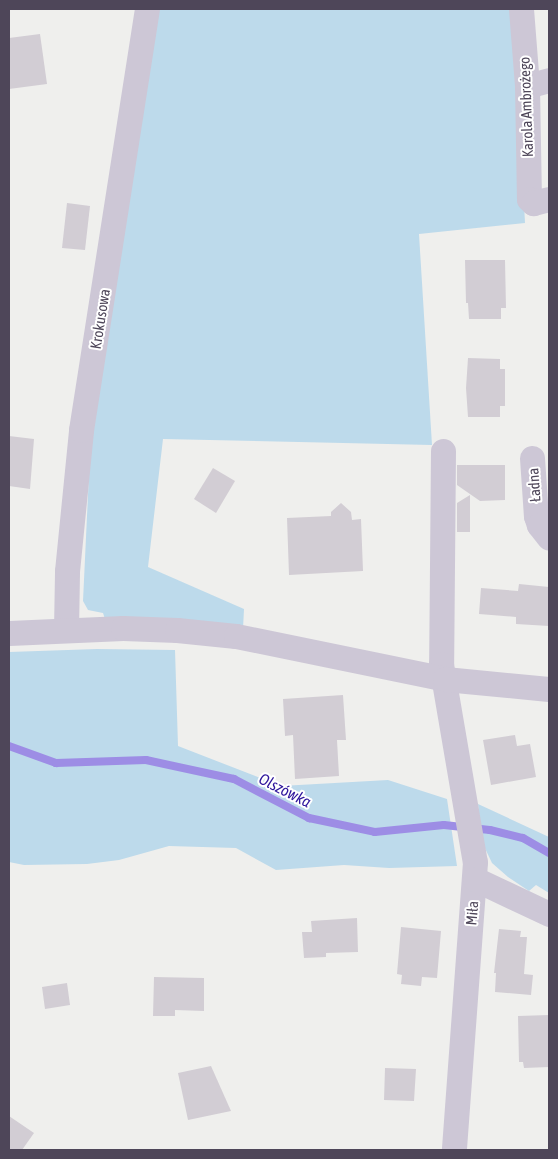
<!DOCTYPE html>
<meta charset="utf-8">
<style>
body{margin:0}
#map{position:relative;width:558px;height:1159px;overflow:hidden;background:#efefed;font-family:"Asap Condensed",sans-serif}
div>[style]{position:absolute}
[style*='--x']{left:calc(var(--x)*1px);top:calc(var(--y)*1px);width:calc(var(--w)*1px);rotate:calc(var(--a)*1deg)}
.green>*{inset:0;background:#bddaeb}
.stream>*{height:8px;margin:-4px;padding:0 4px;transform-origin:4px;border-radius:4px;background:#9d8de5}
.building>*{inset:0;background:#d2cdd4}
.minor>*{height:25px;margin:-12.5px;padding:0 12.5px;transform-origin:12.5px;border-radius:12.5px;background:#cdc7d6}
span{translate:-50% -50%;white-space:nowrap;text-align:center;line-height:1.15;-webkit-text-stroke:4px #fff;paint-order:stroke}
.street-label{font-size:15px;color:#4e4659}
.water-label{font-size:16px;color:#2e169c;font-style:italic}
.frame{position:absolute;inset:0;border:10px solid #4e4659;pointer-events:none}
</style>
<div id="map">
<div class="green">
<i style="clip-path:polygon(159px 9px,514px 9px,525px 223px,419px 234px,432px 445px,163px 439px,148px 567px,244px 609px,243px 629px,105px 619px,103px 613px,88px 610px,83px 601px,91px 431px)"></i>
<i style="clip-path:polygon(97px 649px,175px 650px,178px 746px,281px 786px,388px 780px,447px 799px,457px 866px,389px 868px,344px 865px,276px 870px,236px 848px,169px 846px,119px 860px,87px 864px,24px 865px,9px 862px,9px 652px)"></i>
<i style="clip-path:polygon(478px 804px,549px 837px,549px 893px,536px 885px,529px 891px,508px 877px,492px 863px,482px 842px)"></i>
</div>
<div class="stream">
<i style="--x:9;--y:746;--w:50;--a:19.9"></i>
<i style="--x:56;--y:763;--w:90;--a:-1.9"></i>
<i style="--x:146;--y:760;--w:90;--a:12.2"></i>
<i style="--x:234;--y:779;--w:85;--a:27.5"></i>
<i style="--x:309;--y:818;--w:67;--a:12"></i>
<i style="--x:375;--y:832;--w:69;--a:-5.8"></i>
<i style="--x:444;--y:825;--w:46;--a:6.2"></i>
<i style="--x:490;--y:830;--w:34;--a:14"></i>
<i style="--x:523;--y:838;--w:30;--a:30"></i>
</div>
<div class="building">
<i style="clip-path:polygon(40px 34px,47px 84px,9px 89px,9px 38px)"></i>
<i style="clip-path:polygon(67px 203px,90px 206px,85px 250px,62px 248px)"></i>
<i style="clip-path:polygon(465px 260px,505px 260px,506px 308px,501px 308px,501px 319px,469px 319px,468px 303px,466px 303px)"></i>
<i style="clip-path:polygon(468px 358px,500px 359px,500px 369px,505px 369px,505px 406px,500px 406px,500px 417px,468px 417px,466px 388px)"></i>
<i style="clip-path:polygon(9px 436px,34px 439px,30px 489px,9px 486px)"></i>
<i style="clip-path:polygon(457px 465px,505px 465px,505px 500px,480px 501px,457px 485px)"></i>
<i style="clip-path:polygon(213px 468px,235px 481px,216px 513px,194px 499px)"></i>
<i style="clip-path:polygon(470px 495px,470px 532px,457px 532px,457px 503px)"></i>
<i style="clip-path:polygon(341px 503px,351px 512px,352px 520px,361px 519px,363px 571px,289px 575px,287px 518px,331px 516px,331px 512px)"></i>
<i style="clip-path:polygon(519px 584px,549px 587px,549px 626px,516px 624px,516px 617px,479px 614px,481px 588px,518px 591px)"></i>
<i style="clip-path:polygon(343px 695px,346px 740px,337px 740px,339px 776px,295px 779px,293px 735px,285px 736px,283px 699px)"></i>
<i style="clip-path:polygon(515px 735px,517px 746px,530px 744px,536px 777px,491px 785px,483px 740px)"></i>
<i style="clip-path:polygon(357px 918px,358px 952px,326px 953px,326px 957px,304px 958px,302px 932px,312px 932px,311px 921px)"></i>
<i style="clip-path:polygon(401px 927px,441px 931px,437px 978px,422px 977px,421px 986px,401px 984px,402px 975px,397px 974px)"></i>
<i style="clip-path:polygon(499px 929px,521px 931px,520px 937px,527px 937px,524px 974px,533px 975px,531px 995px,495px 992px,496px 973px,494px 973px)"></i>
<i style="clip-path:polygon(154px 977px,204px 978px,204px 1011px,175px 1010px,175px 1016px,153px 1016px)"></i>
<i style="clip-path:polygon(67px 983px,70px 1005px,45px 1009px,42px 987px)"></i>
<i style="clip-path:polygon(549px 1015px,549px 1067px,524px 1068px,523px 1062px,519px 1062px,518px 1016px)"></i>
<i style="clip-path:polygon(211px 1066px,231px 1111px,188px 1120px,178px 1073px)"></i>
<i style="clip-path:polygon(385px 1068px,416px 1069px,414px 1101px,384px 1100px)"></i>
<i style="clip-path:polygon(9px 1116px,34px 1133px,22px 1150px,9px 1150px)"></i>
</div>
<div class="minor">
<i style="--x:521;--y:9;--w:77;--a:85.5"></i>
<i style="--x:527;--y:86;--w:113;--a:89"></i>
<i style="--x:529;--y:199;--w:6;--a:45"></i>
<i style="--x:533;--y:203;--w:16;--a:-14"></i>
<i style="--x:527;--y:86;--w:23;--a:-15"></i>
<i style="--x:443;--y:451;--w:213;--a:90.5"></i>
<i style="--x:441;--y:664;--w:201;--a:80.3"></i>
<i style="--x:475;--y:862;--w:289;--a:94.2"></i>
<i style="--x:532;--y:458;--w:58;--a:86.1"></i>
<i style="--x:536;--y:516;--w:9;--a:72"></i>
<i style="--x:539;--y:525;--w:16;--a:52"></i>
<i style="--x:66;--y:630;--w:59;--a:-89"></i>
<i style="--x:67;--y:571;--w:142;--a:-84.3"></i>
<i style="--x:81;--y:430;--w:426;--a:-81.1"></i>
<i style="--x:9;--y:633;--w:114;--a:-2.5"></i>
<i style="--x:123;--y:628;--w:54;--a:2.1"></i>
<i style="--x:177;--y:630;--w:59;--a:5.8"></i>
<i style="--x:236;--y:636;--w:213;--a:11.6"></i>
<i style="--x:445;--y:679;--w:104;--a:5.5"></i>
<i style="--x:475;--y:879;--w:82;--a:25.3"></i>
</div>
<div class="street-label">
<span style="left:526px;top:107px;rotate:-92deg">Karola Ambrożego</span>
<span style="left:100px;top:319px;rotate:-81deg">Krokusowa</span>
<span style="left:534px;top:485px;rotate:-94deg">Ładna</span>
<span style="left:472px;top:913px;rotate:-85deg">Miła</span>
</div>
<div class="water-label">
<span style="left:285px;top:790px;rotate:27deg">Olszówka</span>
</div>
<div class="frame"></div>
</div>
